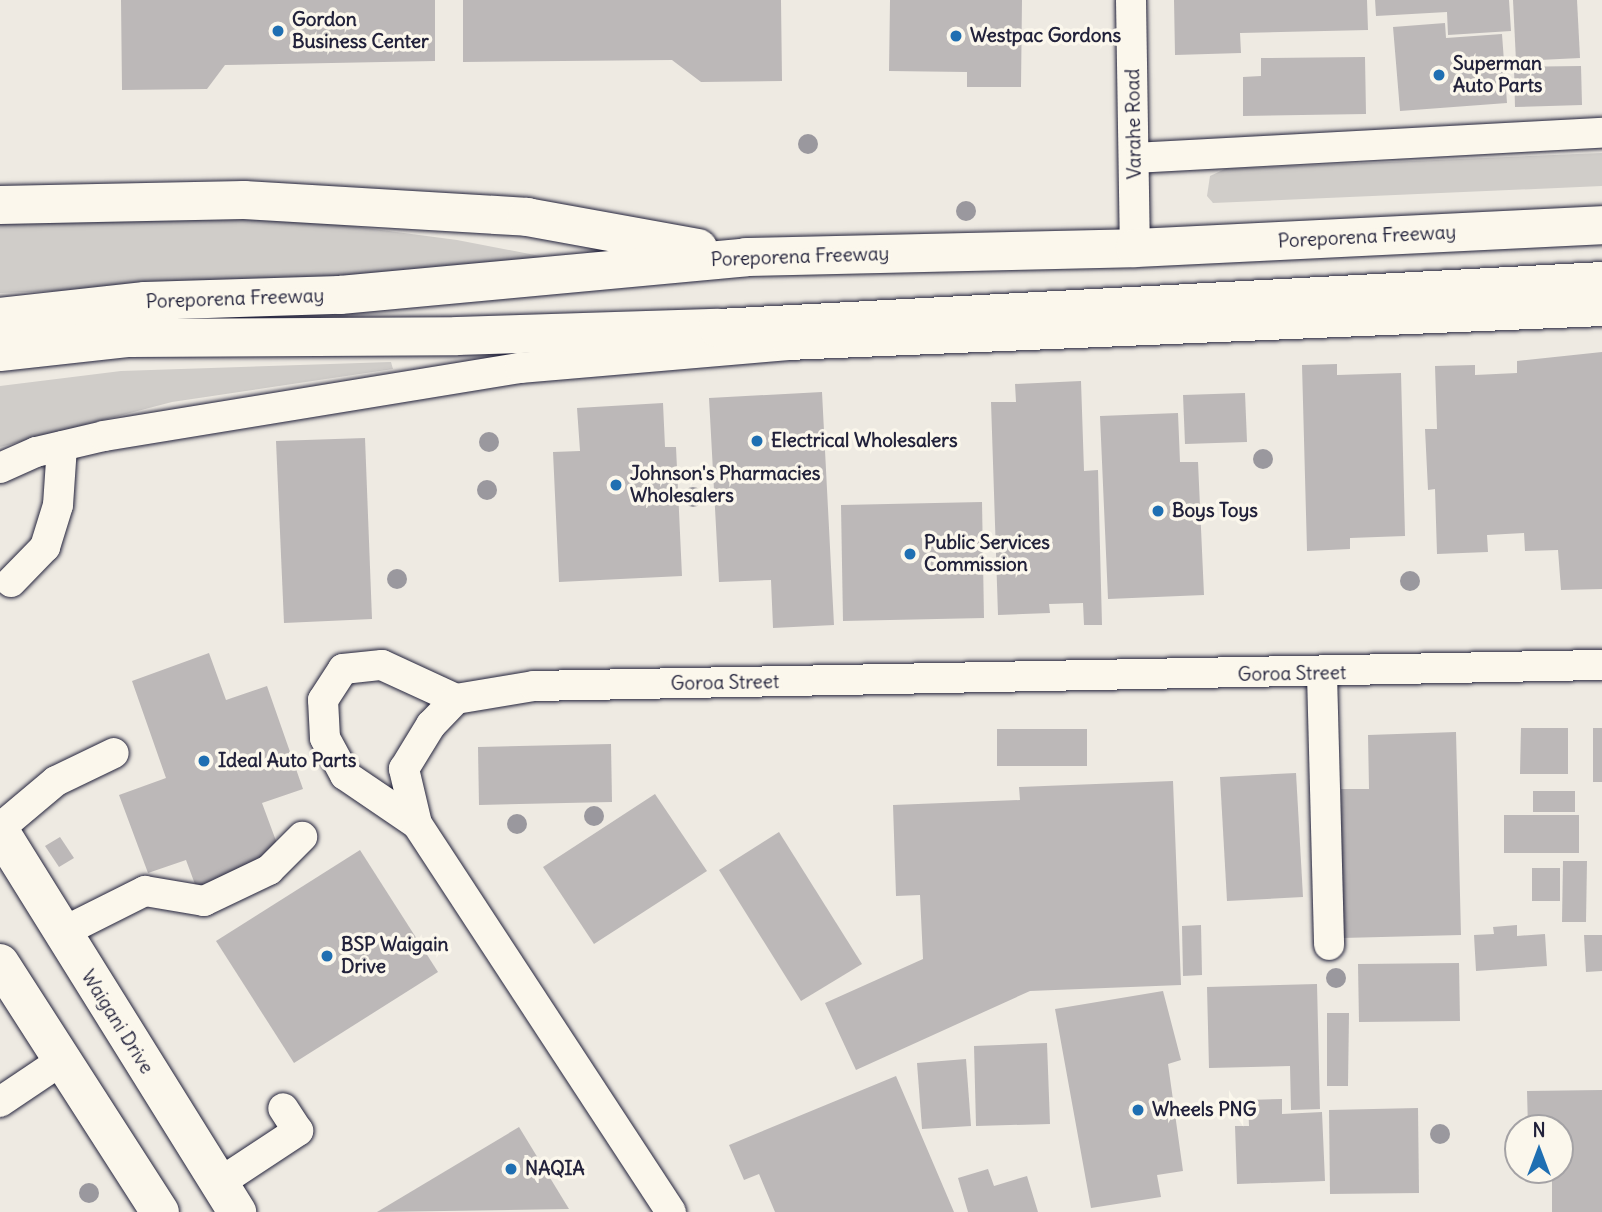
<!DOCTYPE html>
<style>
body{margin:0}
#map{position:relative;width:1602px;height:1212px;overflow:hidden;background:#eeeae2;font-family:Delius,sans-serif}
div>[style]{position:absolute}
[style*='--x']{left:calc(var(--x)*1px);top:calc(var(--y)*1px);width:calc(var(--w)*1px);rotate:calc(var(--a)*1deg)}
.green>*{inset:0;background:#d0cdc9}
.building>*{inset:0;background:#bcb8b8}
.roads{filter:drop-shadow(0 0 2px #22223b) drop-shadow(0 0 2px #22223b)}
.minor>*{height:30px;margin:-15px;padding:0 15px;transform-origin:15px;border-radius:15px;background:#fbf7ec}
.highway>*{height:38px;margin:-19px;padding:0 19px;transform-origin:19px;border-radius:19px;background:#fbf7ec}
.trees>*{width:20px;height:20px;margin:-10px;border-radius:50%;background:#9a989e}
.dots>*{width:19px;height:19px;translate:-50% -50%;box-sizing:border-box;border:4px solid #fbf7ec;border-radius:50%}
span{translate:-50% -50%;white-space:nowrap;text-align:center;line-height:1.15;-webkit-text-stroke:7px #fbf7ec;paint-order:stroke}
.poi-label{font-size:19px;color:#22223b;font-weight:700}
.left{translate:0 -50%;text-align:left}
.street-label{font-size:19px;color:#22223b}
.north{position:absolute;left:1504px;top:1114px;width:70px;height:70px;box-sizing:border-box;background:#fbf7ec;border:2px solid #a4a2a5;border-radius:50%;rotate:0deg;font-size:19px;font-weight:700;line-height:28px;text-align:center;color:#22223b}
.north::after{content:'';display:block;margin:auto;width:24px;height:32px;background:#1f6fb2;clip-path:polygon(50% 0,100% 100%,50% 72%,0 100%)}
</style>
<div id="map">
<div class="green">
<i style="clip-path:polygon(1602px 153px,1602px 186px,1213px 203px,1207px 196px,1210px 176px,1225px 169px)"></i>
<i style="clip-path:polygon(275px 216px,457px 240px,613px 270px,0 293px,0 220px)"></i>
<i style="clip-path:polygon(391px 362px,393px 369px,172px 402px,0 447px,0 386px,121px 371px)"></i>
</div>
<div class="building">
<i style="clip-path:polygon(121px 0,435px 0,435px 61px,225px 65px,207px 89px,122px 90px)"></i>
<i style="clip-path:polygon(463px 0,781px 0,782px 81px,701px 82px,672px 60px,463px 62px)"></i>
<i style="clip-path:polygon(890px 0,1022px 0,1021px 87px,967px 87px,967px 72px,889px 71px)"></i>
<i style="clip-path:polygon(1174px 0,1367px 0,1368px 30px,1240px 33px,1241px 53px,1175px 55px)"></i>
<i style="clip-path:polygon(1375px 0,1509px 0,1511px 31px,1448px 35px,1447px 12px,1376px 16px)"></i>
<i style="clip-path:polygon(1513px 0,1577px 0,1580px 58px,1516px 61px)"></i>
<i style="clip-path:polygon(1445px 23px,1446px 38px,1502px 34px,1507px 103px,1400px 111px,1393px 27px)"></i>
<i style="clip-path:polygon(1365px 57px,1366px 114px,1243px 116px,1243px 77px,1261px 76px,1261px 58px)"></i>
<i style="clip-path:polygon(1581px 66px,1582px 105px,1515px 107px,1514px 67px)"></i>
<i style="clip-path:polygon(1602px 352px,1602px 589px,1561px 590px,1558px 550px,1525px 551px,1524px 533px,1487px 535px,1488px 552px,1437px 554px,1435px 489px,1428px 490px,1425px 429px,1437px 429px,1435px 366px,1475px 365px,1475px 375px,1517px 373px,1517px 361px)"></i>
<i style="clip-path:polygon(1337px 364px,1337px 375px,1401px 373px,1405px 536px,1350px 538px,1350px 549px,1307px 551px,1302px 365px)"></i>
<i style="clip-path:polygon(1081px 381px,1084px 471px,1098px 470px,1102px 625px,1084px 625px,1083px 603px,1049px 604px,1050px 613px,998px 615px,991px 402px,1016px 402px,1015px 384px)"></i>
<i style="clip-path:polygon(822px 392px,834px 625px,773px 628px,771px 580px,719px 582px,709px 398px)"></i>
<i style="clip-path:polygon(1245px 393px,1247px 442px,1185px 444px,1183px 395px)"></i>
<i style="clip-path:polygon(663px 403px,665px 447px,676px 447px,682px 576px,559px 582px,553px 452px,580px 451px,577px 408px)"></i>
<i style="clip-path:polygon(1178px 413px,1180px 462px,1198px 462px,1204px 595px,1108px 599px,1100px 416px)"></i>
<i style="clip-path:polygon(365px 438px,372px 619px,284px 623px,276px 441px)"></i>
<i style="clip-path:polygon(982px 502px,984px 618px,843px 621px,841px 505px)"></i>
<i style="clip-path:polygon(209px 653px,226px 700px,267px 686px,303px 789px,262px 803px,282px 857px,196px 887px,186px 860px,148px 873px,119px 795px,166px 778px,132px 681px)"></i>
<i style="clip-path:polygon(1521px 728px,1568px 728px,1568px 774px,1520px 774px)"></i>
<i style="clip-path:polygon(1593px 728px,1602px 728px,1602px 782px,1593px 782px)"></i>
<i style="clip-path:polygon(997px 729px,1087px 729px,1087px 766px,997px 766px)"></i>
<i style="clip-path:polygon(1456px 732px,1461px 935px,1342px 938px,1341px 789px,1369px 789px,1368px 735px)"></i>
<i style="clip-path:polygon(611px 744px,612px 802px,479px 805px,478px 747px)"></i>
<i style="clip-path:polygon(1296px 773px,1303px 897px,1227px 901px,1220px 777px)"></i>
<i style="clip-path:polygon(1173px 781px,1181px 985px,1030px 991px,856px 1070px,825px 1003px,923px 959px,920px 895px,896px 896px,893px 805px,1020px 800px,1019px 787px)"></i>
<i style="clip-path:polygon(1533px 791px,1575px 791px,1575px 812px,1533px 812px)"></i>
<i style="clip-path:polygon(655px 794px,707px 871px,594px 944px,543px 867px)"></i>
<i style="clip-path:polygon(1504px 815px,1579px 815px,1579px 853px,1504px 853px)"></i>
<i style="clip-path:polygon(779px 832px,862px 964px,801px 1001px,719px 870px)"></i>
<i style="clip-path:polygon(60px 837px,74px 858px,59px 867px,45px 846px)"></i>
<i style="clip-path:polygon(360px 850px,438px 972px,294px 1063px,216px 941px)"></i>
<i style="clip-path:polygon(1563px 861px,1587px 861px,1586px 922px,1562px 922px)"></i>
<i style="clip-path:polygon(1532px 868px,1560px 868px,1560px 901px,1532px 901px)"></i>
<i style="clip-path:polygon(1201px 925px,1202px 975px,1183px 976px,1182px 926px)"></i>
<i style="clip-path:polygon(1517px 925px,1517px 936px,1545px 934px,1547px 966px,1476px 971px,1474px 935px,1494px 934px,1493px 927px)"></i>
<i style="clip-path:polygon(1584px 935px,1602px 935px,1602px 971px,1586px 972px)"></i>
<i style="clip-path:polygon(1459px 963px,1460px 1021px,1359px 1022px,1358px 964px)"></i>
<i style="clip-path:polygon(1317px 984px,1320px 1109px,1291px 1110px,1290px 1066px,1209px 1068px,1207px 987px)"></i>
<i style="clip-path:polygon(1163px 991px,1181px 1060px,1168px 1064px,1183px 1171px,1157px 1175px,1161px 1197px,1091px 1208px,1055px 1009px)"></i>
<i style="clip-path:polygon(1327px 1013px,1349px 1013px,1348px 1086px,1327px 1086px)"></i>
<i style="clip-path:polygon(1047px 1043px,1050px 1124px,976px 1126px,974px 1046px)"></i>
<i style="clip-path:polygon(966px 1059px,971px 1126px,922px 1129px,917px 1063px)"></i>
<i style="clip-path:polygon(896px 1076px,954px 1212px,775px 1212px,759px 1174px,744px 1180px,729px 1145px)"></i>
<i style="clip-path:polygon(1602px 1090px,1602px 1212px,1552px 1212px,1552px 1177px,1528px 1177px,1528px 1170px,1560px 1170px,1560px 1128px,1528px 1128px,1527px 1091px)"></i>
<i style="clip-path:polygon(1282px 1099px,1282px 1114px,1322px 1112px,1325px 1181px,1237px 1184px,1235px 1126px,1249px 1126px,1248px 1100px)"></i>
<i style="clip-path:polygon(1418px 1108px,1419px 1193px,1330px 1194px,1329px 1110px)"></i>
<i style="clip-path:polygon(519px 1127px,569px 1209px,377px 1212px)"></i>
<i style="clip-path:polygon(988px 1169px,994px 1186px,1027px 1176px,1038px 1212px,968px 1212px,958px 1178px)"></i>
</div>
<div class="roads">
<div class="minor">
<i style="--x:1131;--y:0;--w:248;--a:89.1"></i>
<i style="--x:1135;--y:158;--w:468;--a:-3.1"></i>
<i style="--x:0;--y:468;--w:39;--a:-24"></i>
<i style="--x:36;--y:452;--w:70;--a:-13.2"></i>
<i style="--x:104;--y:436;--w:422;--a:-9.3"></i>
<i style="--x:520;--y:368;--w:269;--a:-4.9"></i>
<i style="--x:788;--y:345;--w:815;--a:-2.39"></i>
<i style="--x:11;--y:582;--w:49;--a:-45.8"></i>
<i style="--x:45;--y:547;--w:44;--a:-72.8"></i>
<i style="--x:58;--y:505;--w:59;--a:-86.1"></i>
<i style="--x:1322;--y:674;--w:271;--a:88.5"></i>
<i style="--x:417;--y:824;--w:87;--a:-145.8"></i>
<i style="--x:345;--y:775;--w:42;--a:-118.4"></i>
<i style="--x:325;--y:738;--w:38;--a:-93"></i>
<i style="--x:323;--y:700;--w:37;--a:-57"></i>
<i style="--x:343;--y:669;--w:39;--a:-6"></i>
<i style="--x:382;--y:665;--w:81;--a:24.7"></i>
<i style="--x:0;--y:828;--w:73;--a:-40"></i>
<i style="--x:56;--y:781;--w:64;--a:-25.8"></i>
<i style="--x:61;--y:933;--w:94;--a:-26.6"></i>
<i style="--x:145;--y:891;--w:60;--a:9.6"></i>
<i style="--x:204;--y:901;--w:72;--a:-25.5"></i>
<i style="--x:269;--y:870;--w:47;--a:-45"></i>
<i style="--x:0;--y:1102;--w:73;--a:-33.9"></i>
<i style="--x:219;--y:1183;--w:95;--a:-33.4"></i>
<i style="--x:298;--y:1131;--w:27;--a:-123"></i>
<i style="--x:671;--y:1212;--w:464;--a:-123.2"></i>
<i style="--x:417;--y:824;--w:57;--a:-103.3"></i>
<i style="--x:404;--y:769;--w:52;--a:-58.5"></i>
<i style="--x:431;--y:725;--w:36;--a:-46"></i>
<i style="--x:456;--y:699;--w:79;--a:-9.5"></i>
<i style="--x:534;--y:686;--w:1068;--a:-1.13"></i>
</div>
<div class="highway">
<i style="--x:0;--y:205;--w:244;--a:-1.2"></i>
<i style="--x:244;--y:200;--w:284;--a:3.4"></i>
<i style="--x:527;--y:217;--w:174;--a:10.3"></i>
<i style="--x:0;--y:317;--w:146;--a:-6.3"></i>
<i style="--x:145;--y:301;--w:195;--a:-1.8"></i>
<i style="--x:340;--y:295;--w:408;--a:-5.3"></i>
<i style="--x:746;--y:257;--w:389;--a:-1.3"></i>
<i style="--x:1135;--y:248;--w:468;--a:-2.8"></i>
<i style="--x:0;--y:352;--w:130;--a:-6.2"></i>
<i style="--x:129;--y:338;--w:328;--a:-0.3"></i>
<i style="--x:457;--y:336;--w:261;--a:-1.8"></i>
<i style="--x:718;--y:328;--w:885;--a:-3.04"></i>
<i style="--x:0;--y:831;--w:449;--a:58.1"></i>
<i style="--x:0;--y:963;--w:296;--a:57.3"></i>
</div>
</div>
<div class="trees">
<i style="left:808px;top:144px"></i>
<i style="left:966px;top:211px"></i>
<i style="left:489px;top:442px"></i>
<i style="left:1263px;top:459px"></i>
<i style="left:487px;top:490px"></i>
<i style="left:693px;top:497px"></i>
<i style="left:397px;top:579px"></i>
<i style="left:1410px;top:581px"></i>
<i style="left:594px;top:816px"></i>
<i style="left:517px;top:824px"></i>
<i style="left:1336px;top:978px"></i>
<i style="left:1440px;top:1134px"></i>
<i style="left:89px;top:1193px"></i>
</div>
<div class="dots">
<i style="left:278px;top:31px;background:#1f6fb2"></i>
<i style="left:956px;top:36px;background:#1f6fb2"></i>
<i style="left:1439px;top:75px;background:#1f6fb2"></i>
<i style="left:757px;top:441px;background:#1f6fb2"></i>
<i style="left:616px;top:485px;background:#1f6fb2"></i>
<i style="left:1158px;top:511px;background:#1f6fb2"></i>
<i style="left:910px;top:554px;background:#1f6fb2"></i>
<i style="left:204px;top:761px;background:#1f6fb2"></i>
<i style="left:327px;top:956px;background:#1f6fb2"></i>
<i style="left:1138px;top:1110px;background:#1f6fb2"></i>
<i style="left:511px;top:1169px;background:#1f6fb2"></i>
</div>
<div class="poi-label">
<span class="left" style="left:292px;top:31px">Gordon<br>Business Center</span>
<span class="left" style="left:970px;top:36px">Westpac Gordons</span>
<span class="left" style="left:1453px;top:75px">Superman<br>Auto Parts</span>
<span class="left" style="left:771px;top:441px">Electrical Wholesalers</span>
<span class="left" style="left:630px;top:485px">Johnson's Pharmacies<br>Wholesalers</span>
<span class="left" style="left:1172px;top:511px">Boys Toys</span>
<span class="left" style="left:924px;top:554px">Public Services<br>Commission</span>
<span class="left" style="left:218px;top:761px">Ideal Auto Parts</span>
<span class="left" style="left:341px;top:956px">BSP Waigain<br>Drive</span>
<span class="left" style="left:1152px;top:1110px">Wheels PNG</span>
<span class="left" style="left:525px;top:1169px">NAQIA</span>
</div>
<div class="street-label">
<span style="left:1134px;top:124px;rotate:-91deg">Varahe Road</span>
<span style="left:1367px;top:237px;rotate:-3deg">Poreporena Freeway</span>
<span style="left:800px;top:257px;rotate:-2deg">Poreporena Freeway</span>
<span style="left:235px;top:299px;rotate:-2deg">Poreporena Freeway</span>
<span style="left:1292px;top:674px;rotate:-1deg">Goroa Street</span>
<span style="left:725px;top:683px;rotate:-1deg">Goroa Street</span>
<span style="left:117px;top:1022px;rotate:58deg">Waigani Drive</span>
</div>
<div class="north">N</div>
</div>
